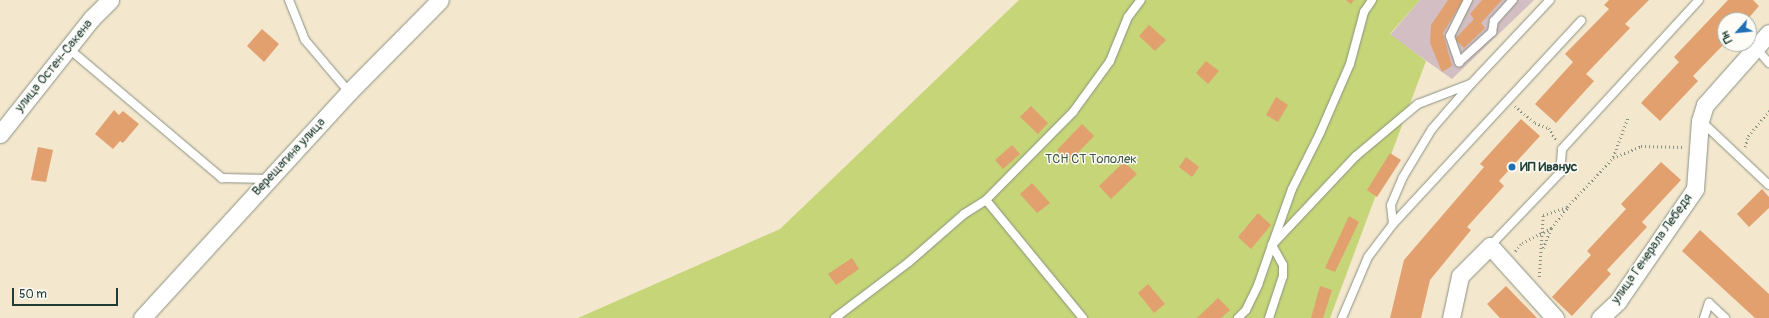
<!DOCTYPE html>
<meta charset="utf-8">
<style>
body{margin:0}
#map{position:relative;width:1769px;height:318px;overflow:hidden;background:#f3e7ce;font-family:Pangolin,sans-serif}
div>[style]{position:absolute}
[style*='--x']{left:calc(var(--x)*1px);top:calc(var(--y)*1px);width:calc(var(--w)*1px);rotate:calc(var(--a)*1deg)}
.industrial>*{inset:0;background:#d2bec3}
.green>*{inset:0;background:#c5d577}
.building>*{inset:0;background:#e2a06f}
.path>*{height:2.5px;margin-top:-1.25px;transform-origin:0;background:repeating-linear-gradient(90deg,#899281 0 1px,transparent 0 4px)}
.roads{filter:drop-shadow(0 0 1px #899281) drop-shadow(0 0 1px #899281)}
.service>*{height:8px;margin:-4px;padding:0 4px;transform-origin:4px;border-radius:4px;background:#fff}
.minor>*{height:17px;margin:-8.5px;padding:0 8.5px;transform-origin:8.5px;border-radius:8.5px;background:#fff}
.dots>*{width:11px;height:11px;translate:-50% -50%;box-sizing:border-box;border:2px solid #fdfcf7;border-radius:50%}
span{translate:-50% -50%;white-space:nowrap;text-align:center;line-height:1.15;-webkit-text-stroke:3px #fdfcf7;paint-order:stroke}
.street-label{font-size:13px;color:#1f3d34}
.park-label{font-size:13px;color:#405b41}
.poi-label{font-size:13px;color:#1f3d34;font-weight:700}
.left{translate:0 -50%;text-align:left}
.north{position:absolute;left:1717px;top:12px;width:40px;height:40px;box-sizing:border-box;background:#fdfcf7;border:1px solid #a4b0a9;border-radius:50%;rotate:243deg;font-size:11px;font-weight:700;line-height:16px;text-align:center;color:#1f3d34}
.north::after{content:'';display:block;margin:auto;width:14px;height:18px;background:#1f6fb2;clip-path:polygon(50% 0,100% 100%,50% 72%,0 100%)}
.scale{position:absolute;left:12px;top:288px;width:106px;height:18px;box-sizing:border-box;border:2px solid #1f3d34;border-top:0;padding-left:5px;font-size:12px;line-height:14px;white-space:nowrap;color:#1f3d34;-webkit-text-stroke:3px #fdfcf7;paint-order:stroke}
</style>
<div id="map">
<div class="industrial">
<i style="clip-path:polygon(1420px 0,1534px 0,1452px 79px,1390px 35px)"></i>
</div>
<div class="green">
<i style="clip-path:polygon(1019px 0,1420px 0,1390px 34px,1426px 61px,1330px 318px,578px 318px,780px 229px)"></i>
</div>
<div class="building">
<i style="clip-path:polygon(1346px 0,1354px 0,1351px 4px)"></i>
<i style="clip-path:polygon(1448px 0,1463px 0,1443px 33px,1452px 66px,1442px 72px,1430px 43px,1431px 25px)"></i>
<i style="clip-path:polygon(1482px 0,1502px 0,1481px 23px,1485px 28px,1464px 48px,1455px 39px,1474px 19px,1470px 14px)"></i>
<i style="clip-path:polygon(1609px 0,1649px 0,1625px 24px,1630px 28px,1586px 74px,1594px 81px,1556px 123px,1535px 104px,1573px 62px,1565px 54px,1609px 9px,1604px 5px)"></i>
<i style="clip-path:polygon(1728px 0,1753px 0,1759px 6px,1747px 20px,1725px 20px,1725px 43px,1693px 76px,1698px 81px,1660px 121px,1641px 103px,1679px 62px,1674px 57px)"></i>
<i style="clip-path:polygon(1149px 25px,1166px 40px,1155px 51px,1139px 36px)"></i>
<i style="clip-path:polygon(262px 29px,279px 44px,264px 62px,247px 46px)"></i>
<i style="clip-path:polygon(1206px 61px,1219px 71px,1208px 84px,1196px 73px)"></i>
<i style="clip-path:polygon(1276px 97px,1288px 105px,1278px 122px,1266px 115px)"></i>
<i style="clip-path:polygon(1031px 106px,1048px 123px,1038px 134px,1020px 117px)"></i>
<i style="clip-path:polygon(114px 110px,119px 115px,123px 111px,139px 124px,123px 143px,120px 141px,113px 149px,95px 134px)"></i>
<i style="clip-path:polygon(1521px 119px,1540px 136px,1499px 181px,1504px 186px,1467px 227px,1471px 230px,1430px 280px,1421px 318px,1390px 318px,1404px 260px,1484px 167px,1480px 164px)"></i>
<i style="clip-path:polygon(1082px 124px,1094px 136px,1069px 162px,1057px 150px)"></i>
<i style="clip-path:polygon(1012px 145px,1020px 154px,1003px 169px,995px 160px)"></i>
<i style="clip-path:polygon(38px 147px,53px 150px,46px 182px,31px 180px)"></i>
<i style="clip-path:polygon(1390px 153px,1401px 160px,1377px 197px,1367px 190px)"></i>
<i style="clip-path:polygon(1186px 157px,1199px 167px,1192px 177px,1179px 167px)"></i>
<i style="clip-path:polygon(1124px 162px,1137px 174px,1111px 199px,1099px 186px)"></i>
<i style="clip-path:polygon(1661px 162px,1681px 180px,1642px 222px,1647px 227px,1607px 270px,1611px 274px,1572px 316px,1552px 297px,1591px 255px,1587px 251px,1626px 209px,1621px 204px)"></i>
<i style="clip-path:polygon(1032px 183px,1050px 203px,1037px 213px,1020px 194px)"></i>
<i style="clip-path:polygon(1762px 189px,1769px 197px,1769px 208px,1749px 227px,1737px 214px)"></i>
<i style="clip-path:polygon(1258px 213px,1271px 225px,1251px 249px,1238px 237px)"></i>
<i style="clip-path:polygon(1349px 216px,1359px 222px,1335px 272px,1325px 268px)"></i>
<i style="clip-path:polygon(1700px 230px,1769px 294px,1769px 318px,1755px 318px,1682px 251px)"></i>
<i style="clip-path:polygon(852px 258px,859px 269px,836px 285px,828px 274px)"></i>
<i style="clip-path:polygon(1148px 284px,1165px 304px,1154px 313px,1138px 293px)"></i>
<i style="clip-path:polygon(1320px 286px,1332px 290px,1323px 318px,1311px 318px)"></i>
<i style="clip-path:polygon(1506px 286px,1537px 318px,1500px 318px,1487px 304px)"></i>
<i style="clip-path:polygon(1218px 298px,1230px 310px,1221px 318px,1197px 318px)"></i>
</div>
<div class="path">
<i style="--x:1515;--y:106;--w:26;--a:40"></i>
<i style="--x:1535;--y:123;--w:15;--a:20"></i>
<i style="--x:1549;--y:128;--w:14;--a:60"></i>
<i style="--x:1745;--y:147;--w:11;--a:-75"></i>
<i style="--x:1748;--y:136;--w:33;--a:-50"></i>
<i style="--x:1613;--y:157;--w:43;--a:-69.4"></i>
<i style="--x:1543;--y:248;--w:22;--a:-68"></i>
<i style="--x:1551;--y:228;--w:26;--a:-51"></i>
<i style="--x:1515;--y:251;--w:11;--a:-49"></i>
<i style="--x:1522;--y:243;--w:33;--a:-27"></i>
<i style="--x:1539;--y:277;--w:62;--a:-86.3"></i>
<i style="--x:1543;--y:215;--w:25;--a:-18"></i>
<i style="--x:1567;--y:207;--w:67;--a:-46.8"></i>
<i style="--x:1613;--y:158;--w:30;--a:-23"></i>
<i style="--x:1641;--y:146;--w:42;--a:1.4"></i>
</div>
<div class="roads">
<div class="service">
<i style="--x:289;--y:0;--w:43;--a:68.2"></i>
<i style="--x:305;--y:40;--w:68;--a:49.8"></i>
<i style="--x:1468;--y:0;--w:40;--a:116.6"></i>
<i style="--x:1450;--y:36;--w:28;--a:71"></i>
<i style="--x:1459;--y:62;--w:45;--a:-42.3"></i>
<i style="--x:1492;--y:32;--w:11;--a:-80"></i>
<i style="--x:1494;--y:21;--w:28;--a:-48"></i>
<i style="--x:68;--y:48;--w:202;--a:40.2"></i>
<i style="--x:222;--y:178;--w:46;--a:1.2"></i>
<i style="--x:1756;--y:48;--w:20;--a:49"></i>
<i style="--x:1701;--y:121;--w:93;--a:43.3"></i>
<i style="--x:986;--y:200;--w:124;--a:-45.3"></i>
<i style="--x:1073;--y:112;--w:63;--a:-54"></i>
<i style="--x:1110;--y:61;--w:48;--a:-67.8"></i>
<i style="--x:1128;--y:17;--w:21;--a:-53"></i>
<i style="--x:1393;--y:224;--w:277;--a:-47.2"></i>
<i style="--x:1490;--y:246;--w:101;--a:-46.2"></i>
<i style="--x:1560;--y:173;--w:24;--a:-85"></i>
<i style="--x:1562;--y:149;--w:202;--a:-47.4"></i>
<i style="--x:835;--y:318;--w:93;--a:-37.1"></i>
<i style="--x:909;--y:262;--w:73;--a:-41.1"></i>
<i style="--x:964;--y:214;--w:26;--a:-32"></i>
<i style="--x:986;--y:200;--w:153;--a:50.6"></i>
<i style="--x:1238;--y:318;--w:11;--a:-45"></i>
<i style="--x:1246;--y:310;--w:28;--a:-64"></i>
<i style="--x:1258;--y:285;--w:42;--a:-70.7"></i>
<i style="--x:1272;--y:245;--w:122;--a:-46.7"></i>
<i style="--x:1356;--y:156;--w:81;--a:-40"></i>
<i style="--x:1418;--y:104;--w:56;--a:-21"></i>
<i style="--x:1269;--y:318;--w:44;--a:-71.6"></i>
<i style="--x:1283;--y:276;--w:11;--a:-90"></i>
<i style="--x:1283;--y:265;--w:23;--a:-119"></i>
<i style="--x:1272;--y:245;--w:59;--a:-70.3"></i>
<i style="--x:1292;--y:189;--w:63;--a:-63.4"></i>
<i style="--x:1320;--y:133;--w:75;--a:-66.5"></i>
<i style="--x:1350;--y:64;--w:54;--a:-74.9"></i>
<i style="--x:1364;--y:12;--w:14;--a:-56"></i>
<i style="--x:1342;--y:318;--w:66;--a:-66.9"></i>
<i style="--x:1368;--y:257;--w:41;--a:-52.9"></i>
<i style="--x:1393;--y:224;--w:19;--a:-96"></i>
<i style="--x:1391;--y:205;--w:30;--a:-67"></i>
<i style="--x:1403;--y:177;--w:56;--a:-58.9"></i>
<i style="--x:1432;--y:129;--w:60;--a:-49.1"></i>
<i style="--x:1471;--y:84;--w:115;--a:-46.8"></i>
<i style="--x:1704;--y:318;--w:16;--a:-72"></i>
<i style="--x:1709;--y:303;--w:22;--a:43"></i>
</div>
<div class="minor">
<i style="--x:0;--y:134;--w:147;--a:-51.6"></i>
<i style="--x:91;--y:19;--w:27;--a:-45"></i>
<i style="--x:142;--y:318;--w:306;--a:-47.5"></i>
<i style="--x:349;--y:92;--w:129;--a:-45.3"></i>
<i style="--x:1451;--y:318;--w:43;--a:-77.9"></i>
<i style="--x:1460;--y:276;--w:42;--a:-45"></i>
<i style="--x:1490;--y:246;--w:97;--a:47.9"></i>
<i style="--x:1600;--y:318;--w:25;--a:-43"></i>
<i style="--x:1618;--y:301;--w:136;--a:-55.5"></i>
<i style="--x:1695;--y:189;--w:68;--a:-85.8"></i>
<i style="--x:1700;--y:121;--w:17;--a:-73"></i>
<i style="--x:1705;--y:105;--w:96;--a:-48.4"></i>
</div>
</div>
<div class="dots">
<i style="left:1512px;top:167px;background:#1f6fb2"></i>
</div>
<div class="street-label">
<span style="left:54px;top:66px;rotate:-51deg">улица Остен-Сакена</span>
<span style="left:289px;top:157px;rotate:-47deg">Верещагина улица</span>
<span style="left:1652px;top:249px;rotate:-55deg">улица Генерала Лебедя</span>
</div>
<div class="park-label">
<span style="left:1091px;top:159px">ТСН СТ Тополек</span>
</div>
<div class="poi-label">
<span class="left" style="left:1520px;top:167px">ИП Иванус</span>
</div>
<div class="north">Пн</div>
<div class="scale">50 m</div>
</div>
